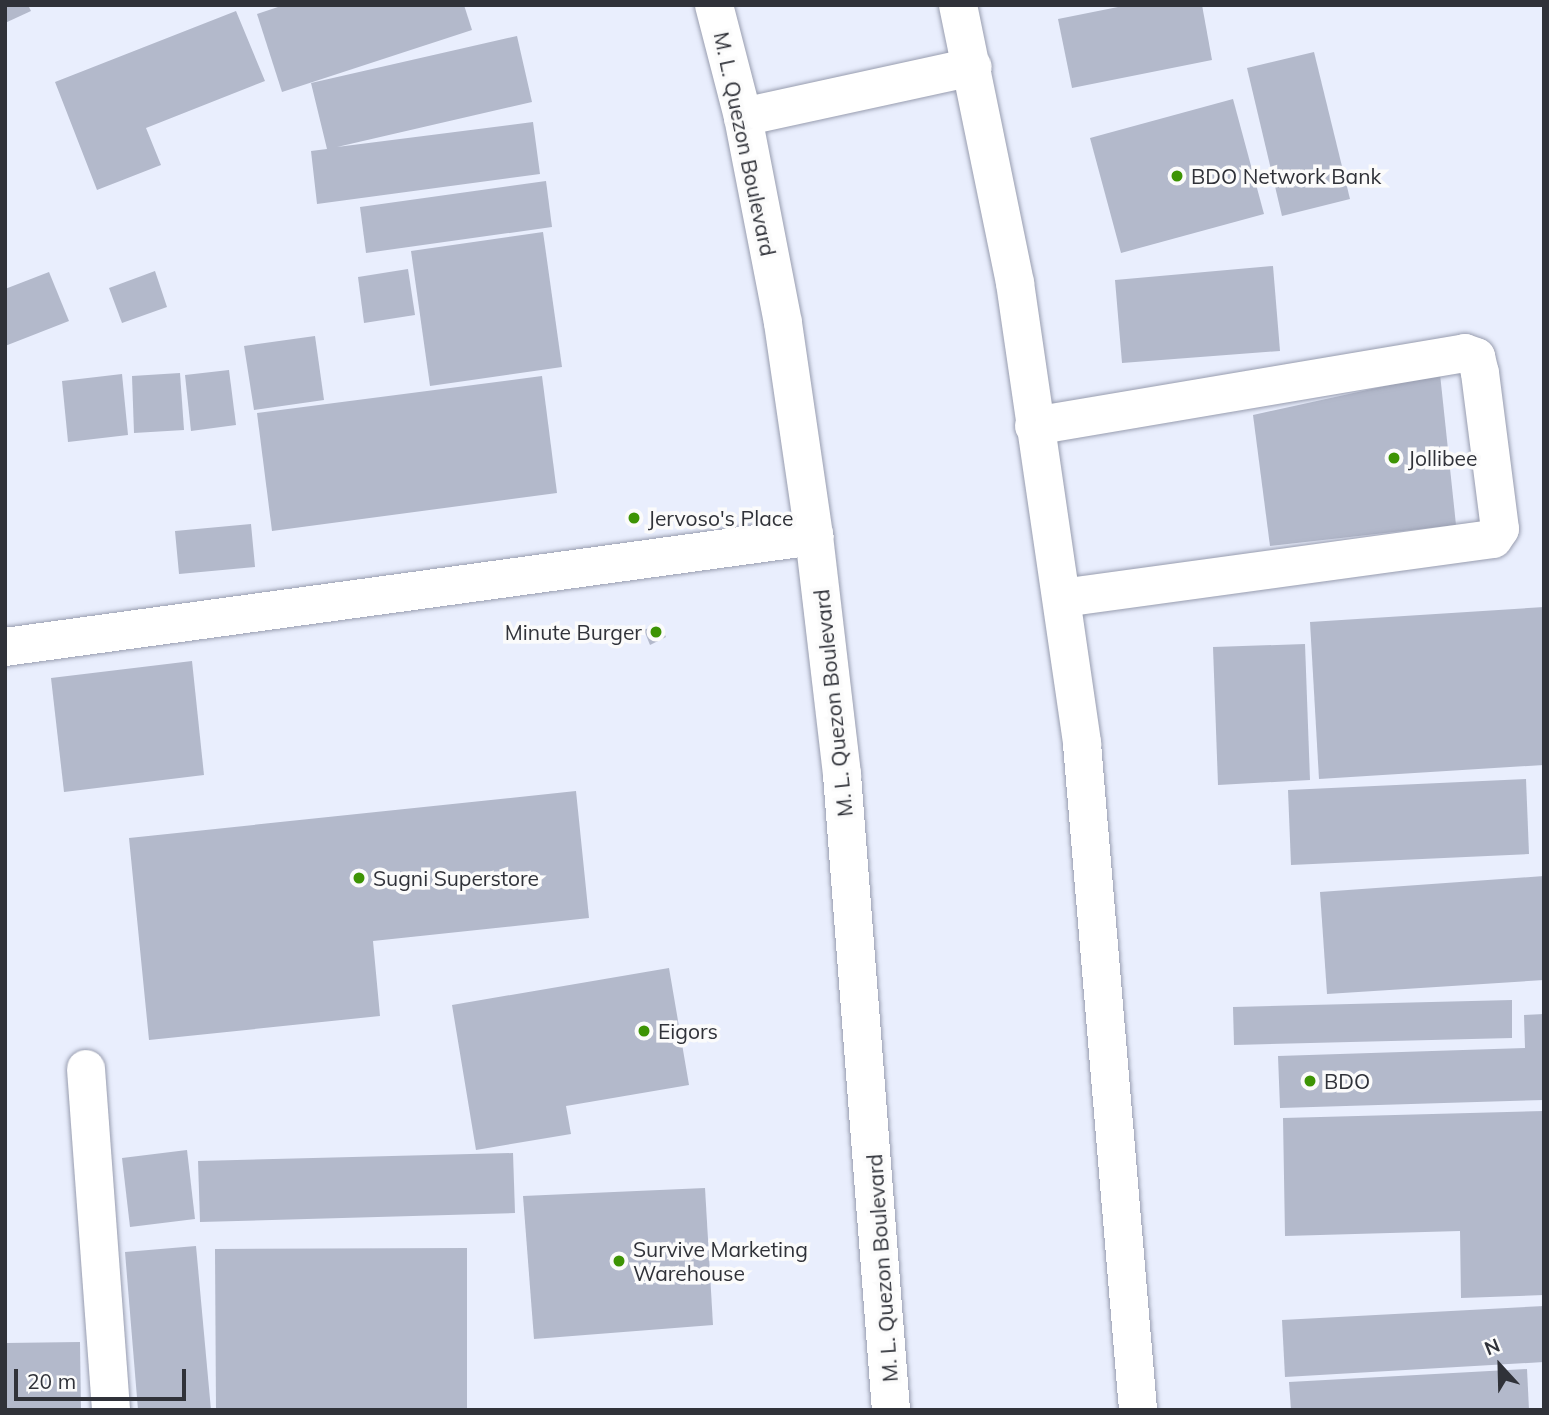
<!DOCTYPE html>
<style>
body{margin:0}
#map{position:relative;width:1549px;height:1415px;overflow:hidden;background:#e9eefd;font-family:Mulish,sans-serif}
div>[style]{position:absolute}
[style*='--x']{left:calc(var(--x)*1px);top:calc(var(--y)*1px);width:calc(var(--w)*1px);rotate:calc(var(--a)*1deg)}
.building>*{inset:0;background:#b3b9cb}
.roads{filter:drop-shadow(0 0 2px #989daf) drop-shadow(0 0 2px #989daf)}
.minor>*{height:38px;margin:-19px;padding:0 19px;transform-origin:19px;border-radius:19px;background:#fff}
.highway>*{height:38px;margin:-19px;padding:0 19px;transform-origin:19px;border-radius:19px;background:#fff}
.dots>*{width:19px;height:19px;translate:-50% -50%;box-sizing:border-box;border:4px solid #fbfbfb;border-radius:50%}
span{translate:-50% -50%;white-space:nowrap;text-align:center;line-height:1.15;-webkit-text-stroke:7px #fbfbfb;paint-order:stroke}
.street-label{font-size:21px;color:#303239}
.poi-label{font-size:21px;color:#303239}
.left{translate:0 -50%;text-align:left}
.right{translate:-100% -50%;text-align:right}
.frame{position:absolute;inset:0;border:7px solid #303239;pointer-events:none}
.north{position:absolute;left:1465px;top:1331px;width:70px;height:70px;-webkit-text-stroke:5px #fbfbfb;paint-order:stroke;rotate:338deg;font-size:19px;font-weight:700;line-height:28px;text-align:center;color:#303239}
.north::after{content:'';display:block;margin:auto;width:24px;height:32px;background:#303239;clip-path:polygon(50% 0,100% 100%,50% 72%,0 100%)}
.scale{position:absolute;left:14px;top:1369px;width:172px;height:32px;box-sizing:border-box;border:4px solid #303239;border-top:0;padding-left:9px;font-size:21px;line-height:24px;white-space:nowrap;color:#303239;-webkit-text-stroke:5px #fbfbfb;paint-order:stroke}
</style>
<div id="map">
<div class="building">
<i style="clip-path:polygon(5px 5px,28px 5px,31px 11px,5px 23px)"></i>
<i style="clip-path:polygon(284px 5px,464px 5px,472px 30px,282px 92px,257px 14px)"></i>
<i style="clip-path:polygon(1128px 5px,1202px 5px,1212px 60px,1072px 88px,1058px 19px)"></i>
<i style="clip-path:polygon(236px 11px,265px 81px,146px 128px,161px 165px,97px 190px,55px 82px)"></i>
<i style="clip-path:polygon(517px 36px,532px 102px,337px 147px,533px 122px,540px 174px,317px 204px,311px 151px,327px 149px,311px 83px)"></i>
<i style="clip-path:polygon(1314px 52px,1350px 199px,1282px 216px,1247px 68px)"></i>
<i style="clip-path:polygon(1233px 99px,1264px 214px,1121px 253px,1090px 138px)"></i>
<i style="clip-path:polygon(546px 181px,552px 227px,366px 253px,360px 207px)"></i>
<i style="clip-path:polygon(543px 232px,562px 367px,430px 386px,411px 251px)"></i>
<i style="clip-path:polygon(1273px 266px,1280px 351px,1122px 363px,1115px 280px)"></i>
<i style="clip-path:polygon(408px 269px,415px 315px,364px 323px,358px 277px)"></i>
<i style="clip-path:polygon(155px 271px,167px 307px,122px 323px,109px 288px)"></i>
<i style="clip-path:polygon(49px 272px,69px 321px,5px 346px,5px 289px)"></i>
<i style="clip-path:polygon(315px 336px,324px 400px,254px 410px,244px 346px)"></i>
<i style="clip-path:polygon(229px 370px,236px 425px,191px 431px,185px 375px)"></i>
<i style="clip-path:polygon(180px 373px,184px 430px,134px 433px,132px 376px)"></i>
<i style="clip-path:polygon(122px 374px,128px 435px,68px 442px,62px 381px)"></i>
<i style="clip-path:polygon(1440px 374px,1456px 525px,1270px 546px,1253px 415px)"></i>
<i style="clip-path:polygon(542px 376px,557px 493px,272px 531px,257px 413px)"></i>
<i style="clip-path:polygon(251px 524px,255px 567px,179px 574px,175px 531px)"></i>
<i style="clip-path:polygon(1544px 607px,1544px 765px,1319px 779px,1310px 622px)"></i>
<i style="clip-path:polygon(659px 623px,666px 637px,650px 645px,644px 630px)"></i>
<i style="clip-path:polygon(1305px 644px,1310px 780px,1218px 785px,1213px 647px)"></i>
<i style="clip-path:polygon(192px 661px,204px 775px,64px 792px,51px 678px)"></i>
<i style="clip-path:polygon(1526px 779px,1529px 854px,1291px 865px,1288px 790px)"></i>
<i style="clip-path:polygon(576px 791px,589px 918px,373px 941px,380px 1016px,149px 1040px,129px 838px)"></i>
<i style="clip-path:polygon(1544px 876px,1544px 980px,1327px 994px,1320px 892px)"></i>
<i style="clip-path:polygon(669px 968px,689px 1085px,566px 1106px,571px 1134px,476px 1150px,452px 1005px)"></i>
<i style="clip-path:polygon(1512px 1000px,1512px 1038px,1234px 1045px,1233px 1007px)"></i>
<i style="clip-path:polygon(1544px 1014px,1544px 1100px,1280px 1108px,1278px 1056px,1525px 1048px,1524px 1015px)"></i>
<i style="clip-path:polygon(1544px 1111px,1544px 1295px,1461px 1298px,1460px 1231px,1285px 1236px,1283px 1118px)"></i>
<i style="clip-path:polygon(187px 1150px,195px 1219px,130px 1227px,122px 1158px)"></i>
<i style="clip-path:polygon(513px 1153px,515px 1213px,200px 1222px,198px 1161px)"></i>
<i style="clip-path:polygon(705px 1188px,713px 1325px,534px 1339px,523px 1196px)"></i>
<i style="clip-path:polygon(196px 1246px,211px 1410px,138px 1410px,125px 1252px)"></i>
<i style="clip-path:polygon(467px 1248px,467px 1410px,216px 1410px,215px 1249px)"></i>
<i style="clip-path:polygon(1544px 1306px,1544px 1362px,1285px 1377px,1282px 1320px)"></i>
<i style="clip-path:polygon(80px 1342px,81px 1410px,5px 1410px,5px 1343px)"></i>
<i style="clip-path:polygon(1527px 1369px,1529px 1410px,1291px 1410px,1289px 1382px)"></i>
</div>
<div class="roads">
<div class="minor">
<i style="--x:1034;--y:426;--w:437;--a:-9.6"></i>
<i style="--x:1465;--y:353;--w:12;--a:20"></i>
<i style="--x:1476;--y:357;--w:16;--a:76"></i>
<i style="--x:1480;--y:373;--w:157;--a:82.7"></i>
<i style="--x:1500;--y:529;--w:12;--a:125"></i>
<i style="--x:1493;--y:539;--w:435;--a:172.2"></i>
<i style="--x:5;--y:647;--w:817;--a:-7.81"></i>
<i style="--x:86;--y:1069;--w:342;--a:85.8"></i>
</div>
<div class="highway">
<i style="--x:714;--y:5;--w:116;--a:75.5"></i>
<i style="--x:743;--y:117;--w:210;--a:79"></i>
<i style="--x:783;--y:323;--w:215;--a:81.7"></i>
<i style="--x:814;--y:536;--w:241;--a:83.3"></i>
<i style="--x:842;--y:775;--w:637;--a:85.59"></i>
<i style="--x:958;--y:5;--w:284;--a:78.4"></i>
<i style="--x:1015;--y:283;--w:466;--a:81.7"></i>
<i style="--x:1082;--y:744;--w:668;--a:85.19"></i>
<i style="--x:743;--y:117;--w:235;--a:-12.3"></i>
</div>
</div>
<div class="dots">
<i style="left:1177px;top:176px;background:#3d9404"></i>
<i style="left:1394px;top:458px;background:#3d9404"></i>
<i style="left:634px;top:518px;background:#3d9404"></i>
<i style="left:656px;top:632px;background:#3d9404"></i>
<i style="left:359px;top:878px;background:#3d9404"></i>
<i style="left:644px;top:1031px;background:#3d9404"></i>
<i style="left:1310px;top:1081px;background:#3d9404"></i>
<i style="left:619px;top:1261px;background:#3d9404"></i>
</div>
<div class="street-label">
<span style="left:745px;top:144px;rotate:78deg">M. L. Quezon Boulevard</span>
<span style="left:833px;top:703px;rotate:-96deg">M. L. Quezon Boulevard</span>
<span style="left:882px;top:1268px;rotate:-94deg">M. L. Quezon Boulevard</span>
</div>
<div class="poi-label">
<span class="left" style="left:1191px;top:176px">BDO Network Bank</span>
<span class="left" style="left:1408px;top:458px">Jollibee</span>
<span class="left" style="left:648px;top:518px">Jervoso's Place</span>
<span class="right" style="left:642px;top:632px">Minute Burger</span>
<span class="left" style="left:373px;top:878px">Sugni Superstore</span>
<span class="left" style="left:658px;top:1031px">Eigors</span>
<span class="left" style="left:1324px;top:1081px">BDO</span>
<span class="left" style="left:633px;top:1261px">Survive Marketing<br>Warehouse</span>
</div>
<div class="frame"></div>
<div class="north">N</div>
<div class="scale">20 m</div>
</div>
